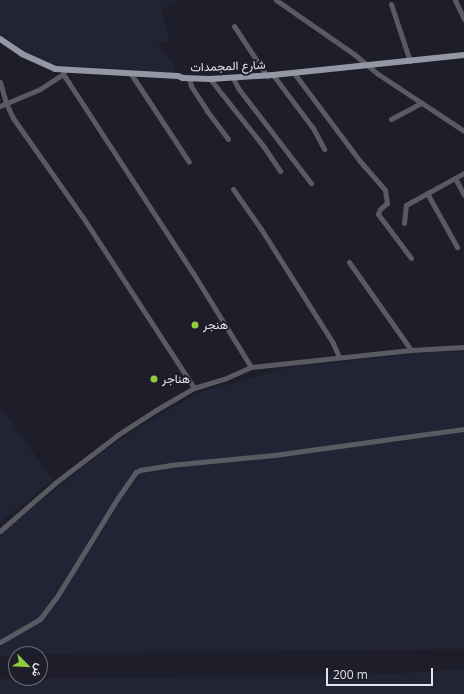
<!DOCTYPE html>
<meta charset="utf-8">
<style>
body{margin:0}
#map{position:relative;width:464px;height:694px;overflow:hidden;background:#1d1e2a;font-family:"Open Sans",Vazirmatn,sans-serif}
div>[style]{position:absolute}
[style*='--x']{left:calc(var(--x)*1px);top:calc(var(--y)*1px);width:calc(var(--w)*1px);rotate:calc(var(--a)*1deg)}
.built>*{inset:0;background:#222436}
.minor>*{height:5px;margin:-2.5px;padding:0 2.5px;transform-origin:2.5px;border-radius:2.5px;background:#5a5b62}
.major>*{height:6px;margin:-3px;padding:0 3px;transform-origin:3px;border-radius:3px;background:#9597a5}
.dots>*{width:11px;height:11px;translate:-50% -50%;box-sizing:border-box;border:2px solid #1d1e2a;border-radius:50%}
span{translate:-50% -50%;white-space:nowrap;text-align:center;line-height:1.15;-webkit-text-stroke:4px #1d1e2a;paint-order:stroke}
.street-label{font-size:12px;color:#e2e3ec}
.poi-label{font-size:12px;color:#e2e3ec}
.left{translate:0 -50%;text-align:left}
.north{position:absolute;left:8px;top:646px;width:40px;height:40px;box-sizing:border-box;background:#1d1e2a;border:1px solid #6c6d78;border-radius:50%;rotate:114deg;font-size:11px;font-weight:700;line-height:16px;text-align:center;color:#e2e3ec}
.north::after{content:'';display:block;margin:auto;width:14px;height:18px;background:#90cd41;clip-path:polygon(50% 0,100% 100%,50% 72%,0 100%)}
.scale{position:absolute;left:326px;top:668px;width:107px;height:18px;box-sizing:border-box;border:2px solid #e2e3ec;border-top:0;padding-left:5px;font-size:12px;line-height:14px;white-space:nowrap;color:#e2e3ec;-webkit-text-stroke:3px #1d1e2a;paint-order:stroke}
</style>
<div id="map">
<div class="built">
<i style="clip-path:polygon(0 0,182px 0,161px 9px,170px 40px,158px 44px,172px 62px,178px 76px,55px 69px,0 39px)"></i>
<i style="clip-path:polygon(464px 349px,464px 649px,16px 654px,16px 656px,0 656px,0 535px,64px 482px,119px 440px,197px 393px,290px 367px)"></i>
<i style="clip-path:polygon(0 406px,53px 480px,0 522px)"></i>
<i style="clip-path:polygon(464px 669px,464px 694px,0 694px,0 679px,369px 675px)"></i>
</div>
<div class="minor">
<i style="--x:276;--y:0;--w:95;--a:34.7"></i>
<i style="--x:354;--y:54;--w:31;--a:40"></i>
<i style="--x:378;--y:74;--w:103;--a:33.5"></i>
<i style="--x:455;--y:0;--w:21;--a:65"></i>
<i style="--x:391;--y:4;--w:60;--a:71.6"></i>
<i style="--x:234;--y:26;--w:60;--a:56.6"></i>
<i style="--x:65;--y:70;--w:4;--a:117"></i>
<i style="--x:63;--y:74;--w:11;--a:56"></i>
<i style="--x:69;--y:83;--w:227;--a:56.9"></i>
<i style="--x:193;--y:273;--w:110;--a:58.3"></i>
<i style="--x:294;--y:73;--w:109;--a:53.2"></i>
<i style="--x:359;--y:160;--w:40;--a:49"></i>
<i style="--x:385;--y:190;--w:13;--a:81"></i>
<i style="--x:387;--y:203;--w:9;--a:139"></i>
<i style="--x:380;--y:209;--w:5;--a:112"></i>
<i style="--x:378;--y:214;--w:55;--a:53.1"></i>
<i style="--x:131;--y:74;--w:105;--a:56.6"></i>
<i style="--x:273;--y:75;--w:66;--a:53"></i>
<i style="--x:313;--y:128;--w:24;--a:62"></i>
<i style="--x:233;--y:78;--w:11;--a:63"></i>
<i style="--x:238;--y:88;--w:120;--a:52.5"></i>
<i style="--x:189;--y:79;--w:7;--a:74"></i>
<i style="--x:191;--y:86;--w:30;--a:57"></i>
<i style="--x:207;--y:111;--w:35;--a:53"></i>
<i style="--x:210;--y:79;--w:87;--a:51.5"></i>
<i style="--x:264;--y:147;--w:29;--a:56"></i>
<i style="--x:0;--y:82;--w:22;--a:74"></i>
<i style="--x:6;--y:103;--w:17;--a:65"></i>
<i style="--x:13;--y:118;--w:120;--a:54.9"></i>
<i style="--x:82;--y:216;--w:205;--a:56.9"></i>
<i style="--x:0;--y:106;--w:43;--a:-23"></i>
<i style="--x:40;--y:89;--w:27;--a:-33"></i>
<i style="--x:391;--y:119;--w:34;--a:-28"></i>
<i style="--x:455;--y:178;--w:19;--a:62"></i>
<i style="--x:233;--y:189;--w:49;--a:55"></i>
<i style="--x:261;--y:229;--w:135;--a:57.7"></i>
<i style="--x:333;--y:343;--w:15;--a:67"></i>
<i style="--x:427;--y:193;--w:62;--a:60.9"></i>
<i style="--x:404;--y:223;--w:18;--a:-84"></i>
<i style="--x:406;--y:205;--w:66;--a:-28.9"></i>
<i style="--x:349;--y:262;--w:108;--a:54.8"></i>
<i style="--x:0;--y:531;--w:73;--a:-41.1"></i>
<i style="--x:55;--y:483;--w:81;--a:-37.4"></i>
<i style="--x:119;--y:434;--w:44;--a:-33"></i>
<i style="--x:156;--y:410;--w:44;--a:-30.1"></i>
<i style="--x:194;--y:388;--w:31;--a:-17"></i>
<i style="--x:224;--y:379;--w:30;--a:-24"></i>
<i style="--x:251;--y:367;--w:161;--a:-6.1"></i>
<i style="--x:411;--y:350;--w:53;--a:-3.2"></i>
<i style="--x:0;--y:642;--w:46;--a:-29.9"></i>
<i style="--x:40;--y:619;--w:30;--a:-53"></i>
<i style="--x:58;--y:595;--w:113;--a:-58.4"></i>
<i style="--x:117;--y:499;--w:33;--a:-55"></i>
<i style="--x:136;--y:472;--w:4;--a:-27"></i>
<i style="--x:140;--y:470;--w:30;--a:-9"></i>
<i style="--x:170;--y:465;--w:104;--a:-5.5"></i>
<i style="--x:274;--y:455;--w:192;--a:-7.8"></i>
</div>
<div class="major">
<i style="--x:0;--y:39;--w:27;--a:34"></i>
<i style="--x:22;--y:54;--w:36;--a:24"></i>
<i style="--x:55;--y:69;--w:123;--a:3.3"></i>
<i style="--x:178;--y:76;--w:5;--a:22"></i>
<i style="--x:183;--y:78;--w:27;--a:2"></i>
<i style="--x:210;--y:79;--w:63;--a:-3.6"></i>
<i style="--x:273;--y:75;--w:192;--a:-6"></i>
</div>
<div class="dots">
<i style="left:195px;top:325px;background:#90cd41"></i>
<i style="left:154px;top:379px;background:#90cd41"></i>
</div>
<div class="street-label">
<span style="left:228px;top:66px;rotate:-2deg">شارع المجمدات</span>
</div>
<div class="poi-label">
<span class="left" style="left:203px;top:325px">هنجر</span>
<span class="left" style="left:162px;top:379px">هناجر</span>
</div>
<div class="north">ش</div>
<div class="scale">200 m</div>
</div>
